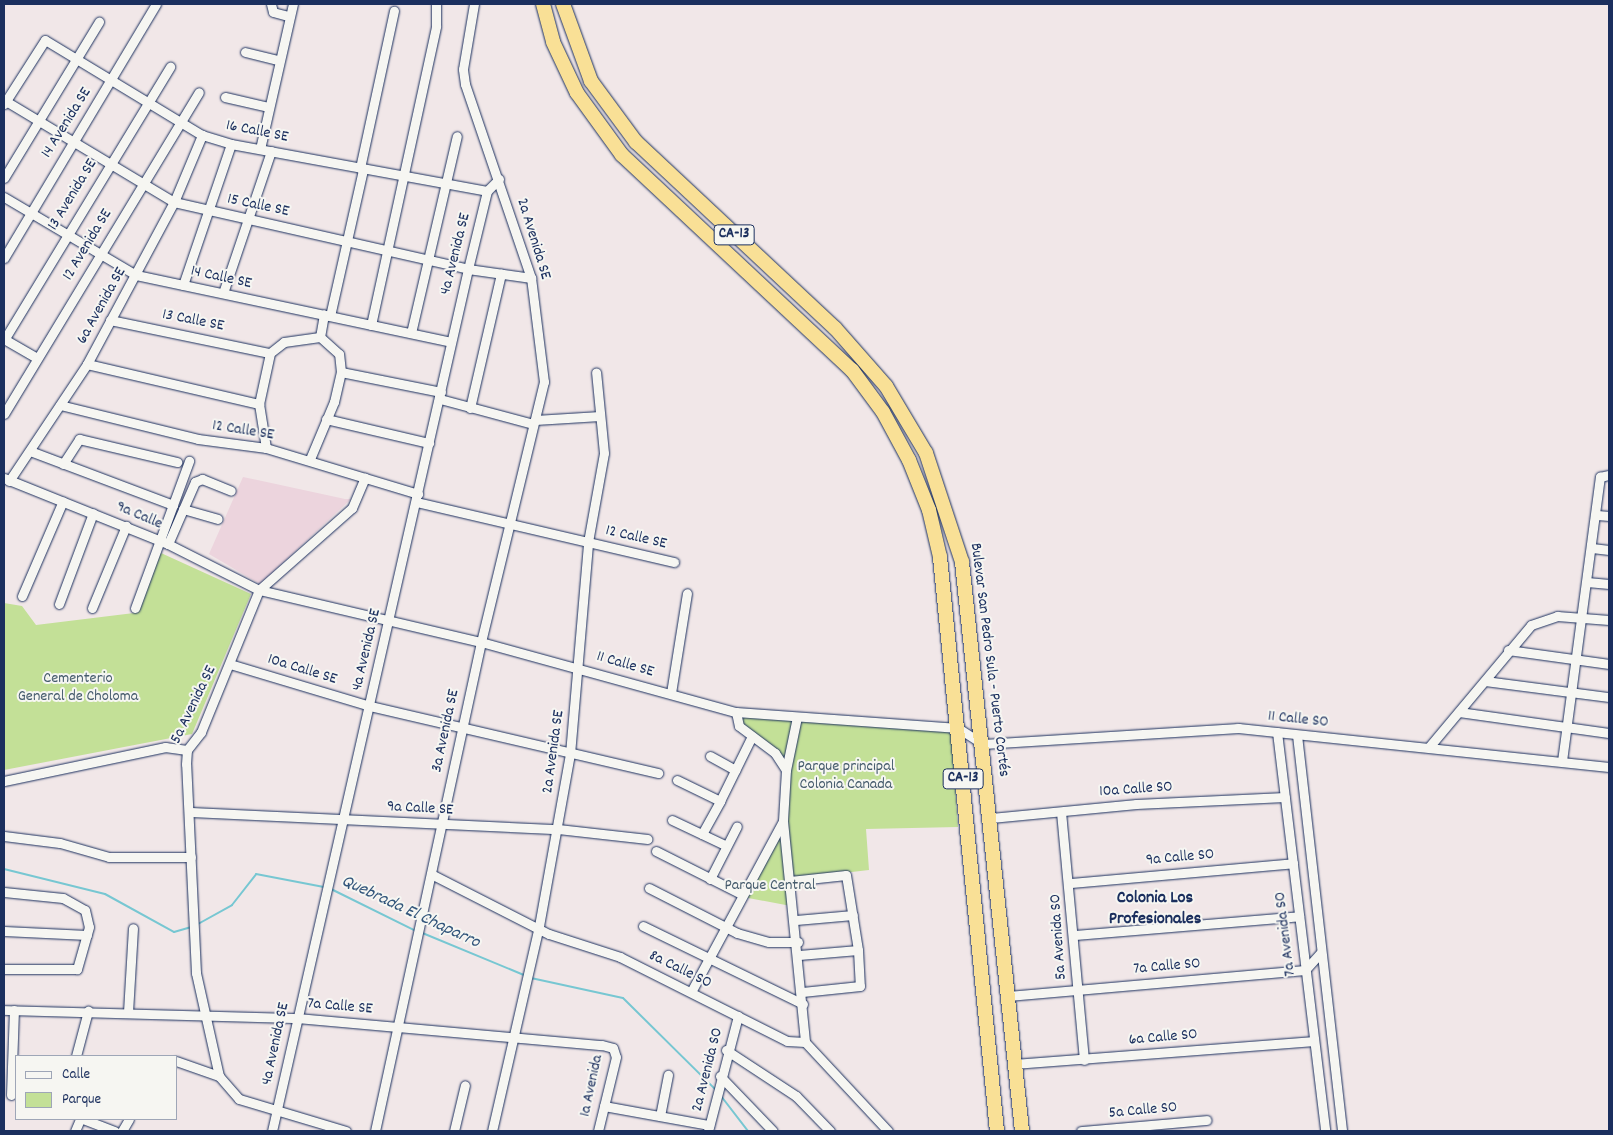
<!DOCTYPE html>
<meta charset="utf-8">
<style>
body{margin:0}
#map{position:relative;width:1613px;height:1135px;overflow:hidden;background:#f1e7e8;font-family:Dekko,sans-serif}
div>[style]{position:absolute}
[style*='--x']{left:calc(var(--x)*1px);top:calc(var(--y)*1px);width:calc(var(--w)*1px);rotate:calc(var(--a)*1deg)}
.built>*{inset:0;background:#ecd4dd}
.green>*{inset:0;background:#c3e097}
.stream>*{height:2px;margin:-1px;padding:0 1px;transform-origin:1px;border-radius:1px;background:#77c7d2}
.roads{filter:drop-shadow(0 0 1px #1b2f5e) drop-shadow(0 0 1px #1b2f5e)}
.minor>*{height:9px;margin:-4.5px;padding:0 4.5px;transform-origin:4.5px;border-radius:4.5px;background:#f6f6f2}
.highway>*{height:14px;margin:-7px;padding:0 7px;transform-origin:7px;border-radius:7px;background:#f9e096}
span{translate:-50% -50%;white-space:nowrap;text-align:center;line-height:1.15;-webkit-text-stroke:4px #f6f6f2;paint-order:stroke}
.shield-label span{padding:1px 4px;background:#f6f6f2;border:1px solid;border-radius:4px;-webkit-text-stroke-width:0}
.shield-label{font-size:15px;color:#1b2f5e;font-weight:700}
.street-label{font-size:16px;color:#1b2f5e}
.park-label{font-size:16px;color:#455b6c}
.neighbourhood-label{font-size:18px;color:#1b2f5e;font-weight:700}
.water-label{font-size:18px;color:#32557b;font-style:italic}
.frame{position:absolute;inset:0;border:5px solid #1b2f5e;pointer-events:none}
.legend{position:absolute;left:15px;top:1055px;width:162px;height:65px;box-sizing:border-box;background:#f6f6f2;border:1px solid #9ea6b7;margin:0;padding:6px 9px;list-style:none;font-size:15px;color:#1b2f5e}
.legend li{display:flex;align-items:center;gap:10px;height:25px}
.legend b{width:25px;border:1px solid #9ea6b7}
</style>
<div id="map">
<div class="built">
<i style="clip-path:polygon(243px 477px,345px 499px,351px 499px,260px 584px,209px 554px)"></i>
</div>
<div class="green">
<i style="clip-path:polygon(161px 553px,251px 594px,192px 734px,4px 770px,4px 603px,22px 606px,36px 625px,134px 613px)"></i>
<i style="clip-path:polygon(736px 712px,951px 727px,958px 827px,866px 829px,869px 870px,791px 879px,785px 820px,788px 770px,739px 726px)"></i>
<i style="clip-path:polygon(782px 826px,791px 906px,743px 897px)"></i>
</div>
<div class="stream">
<i style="--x:4;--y:869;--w:104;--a:13.9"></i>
<i style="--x:105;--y:894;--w:79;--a:28.8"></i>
<i style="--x:174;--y:932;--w:18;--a:-16"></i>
<i style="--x:331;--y:889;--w:95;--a:26.3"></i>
<i style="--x:198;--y:924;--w:39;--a:-29"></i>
<i style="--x:232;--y:905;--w:39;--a:-52"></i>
<i style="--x:256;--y:874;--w:69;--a:10.8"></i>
<i style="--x:420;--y:932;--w:113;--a:22.5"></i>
<i style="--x:531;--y:978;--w:94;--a:12.3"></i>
<i style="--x:623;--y:998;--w:131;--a:44.7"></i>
<i style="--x:721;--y:1096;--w:44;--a:52.4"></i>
</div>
<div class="roads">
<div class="minor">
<i style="--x:271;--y:4;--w:8;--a:76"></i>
<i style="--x:273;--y:12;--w:16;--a:15"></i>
<i style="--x:245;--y:52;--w:34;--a:14"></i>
<i style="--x:225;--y:97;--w:44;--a:13.1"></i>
<i style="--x:4;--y:100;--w:198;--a:31"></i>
<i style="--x:174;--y:202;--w:302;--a:12.8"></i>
<i style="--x:468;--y:269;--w:64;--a:8.1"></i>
<i style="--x:4;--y:104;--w:76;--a:-57.4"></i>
<i style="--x:45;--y:40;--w:184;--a:31.2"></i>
<i style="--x:202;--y:135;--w:30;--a:17"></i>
<i style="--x:231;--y:144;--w:260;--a:10.4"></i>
<i style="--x:260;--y:149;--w:149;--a:-77.2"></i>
<i style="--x:360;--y:168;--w:161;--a:-77.8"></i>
<i style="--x:4;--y:178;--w:183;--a:-58.7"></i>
<i style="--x:4;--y:197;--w:153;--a:30.6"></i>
<i style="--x:136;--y:275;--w:322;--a:12"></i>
<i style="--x:4;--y:258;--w:296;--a:-59.1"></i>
<i style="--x:183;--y:285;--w:149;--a:-71.2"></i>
<i style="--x:223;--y:293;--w:150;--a:-71.3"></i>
<i style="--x:330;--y:316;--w:151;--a:-77.3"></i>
<i style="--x:110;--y:320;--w:163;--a:11.7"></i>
<i style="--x:371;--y:325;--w:306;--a:-77.7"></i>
<i style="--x:436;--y:26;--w:22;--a:-90"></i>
<i style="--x:411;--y:333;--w:202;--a:-76.9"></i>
<i style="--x:4;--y:339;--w:38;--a:30"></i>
<i style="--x:4;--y:340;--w:320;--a:-58.7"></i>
<i style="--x:87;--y:364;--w:177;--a:13.1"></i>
<i style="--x:341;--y:372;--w:102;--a:11.3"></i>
<i style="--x:440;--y:399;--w:96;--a:15"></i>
<i style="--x:60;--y:405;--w:142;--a:13.8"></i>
<i style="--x:198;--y:439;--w:69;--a:7.5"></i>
<i style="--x:266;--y:448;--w:159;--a:16.8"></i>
<i style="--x:470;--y:408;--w:138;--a:-77"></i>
<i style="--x:4;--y:414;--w:376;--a:-58.8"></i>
<i style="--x:326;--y:419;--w:106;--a:13.1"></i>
<i style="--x:535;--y:420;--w:65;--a:-3.5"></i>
<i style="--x:266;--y:448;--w:45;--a:-99"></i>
<i style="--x:259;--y:404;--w:52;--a:-77.8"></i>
<i style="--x:270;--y:353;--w:18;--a:-38"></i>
<i style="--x:284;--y:342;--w:36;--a:-8"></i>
<i style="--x:30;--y:451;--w:153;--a:20.7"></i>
<i style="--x:310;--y:459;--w:62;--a:-67.2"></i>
<i style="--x:334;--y:402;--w:31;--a:-77"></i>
<i style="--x:341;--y:372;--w:18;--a:-96"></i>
<i style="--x:339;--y:354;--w:25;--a:-138"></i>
<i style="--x:320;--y:337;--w:23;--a:-80"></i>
<i style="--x:63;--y:464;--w:30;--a:-57"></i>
<i style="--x:79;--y:439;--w:101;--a:13.2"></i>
<i style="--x:4;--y:478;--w:177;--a:21.9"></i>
<i style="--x:168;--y:544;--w:102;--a:26.8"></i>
<i style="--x:259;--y:590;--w:228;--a:13.2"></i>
<i style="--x:481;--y:642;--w:264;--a:15.4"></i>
<i style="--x:736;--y:712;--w:223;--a:4.1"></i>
<i style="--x:958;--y:728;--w:30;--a:33"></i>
<i style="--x:983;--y:744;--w:256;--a:-3.6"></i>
<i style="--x:1238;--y:728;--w:373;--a:6"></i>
<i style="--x:9;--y:481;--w:141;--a:-56.3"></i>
<i style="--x:87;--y:364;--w:184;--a:-61.8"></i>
<i style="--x:174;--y:202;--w:73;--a:-67.3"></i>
<i style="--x:416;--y:502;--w:265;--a:13.1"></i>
<i style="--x:183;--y:509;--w:36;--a:16"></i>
<i style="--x:1597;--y:515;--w:12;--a:5"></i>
<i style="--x:168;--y:544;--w:68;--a:-66.5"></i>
<i style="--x:195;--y:482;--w:8;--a:-23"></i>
<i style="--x:202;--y:479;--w:31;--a:22"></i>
<i style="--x:1592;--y:548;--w:17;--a:7"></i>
<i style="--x:1587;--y:582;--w:22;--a:5"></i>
<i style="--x:22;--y:596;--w:103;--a:-66.7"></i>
<i style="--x:59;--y:604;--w:97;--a:-69.5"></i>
<i style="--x:92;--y:608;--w:89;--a:-67.5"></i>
<i style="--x:135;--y:608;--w:157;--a:-69.8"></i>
<i style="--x:1508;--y:650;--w:102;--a:7.9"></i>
<i style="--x:230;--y:664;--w:146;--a:16.7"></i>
<i style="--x:370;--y:706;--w:296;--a:13.1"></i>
<i style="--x:1485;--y:681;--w:125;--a:7.4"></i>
<i style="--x:671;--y:693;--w:101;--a:-80.9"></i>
<i style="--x:736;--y:712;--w:14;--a:78"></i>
<i style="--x:739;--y:726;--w:45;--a:36.9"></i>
<i style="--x:775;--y:753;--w:20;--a:57"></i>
<i style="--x:786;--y:770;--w:51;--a:93.4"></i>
<i style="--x:783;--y:821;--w:222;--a:84.3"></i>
<i style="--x:1459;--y:712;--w:151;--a:8"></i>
<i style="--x:1277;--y:732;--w:402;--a:83.1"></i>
<i style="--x:1297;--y:735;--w:399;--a:83.5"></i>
<i style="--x:1429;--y:747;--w:159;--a:-50.1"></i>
<i style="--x:1531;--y:625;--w:28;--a:-19"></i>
<i style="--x:1557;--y:616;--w:52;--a:4.4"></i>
<i style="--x:710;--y:756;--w:29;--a:29"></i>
<i style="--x:1562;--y:761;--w:287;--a:-82.4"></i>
<i style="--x:1600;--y:477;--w:9;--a:-13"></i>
<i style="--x:786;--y:770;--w:54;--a:-78.3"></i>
<i style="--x:677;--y:780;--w:48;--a:26"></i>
<i style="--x:720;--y:801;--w:72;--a:-63.8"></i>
<i style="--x:4;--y:781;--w:165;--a:-11.9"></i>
<i style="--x:165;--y:747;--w:22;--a:8"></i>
<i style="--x:191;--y:812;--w:367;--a:2.7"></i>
<i style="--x:558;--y:829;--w:90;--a:6.4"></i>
<i style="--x:1061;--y:812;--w:249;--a:84.7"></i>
<i style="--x:991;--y:818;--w:146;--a:-5.5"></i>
<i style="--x:1136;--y:804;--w:149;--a:-2.7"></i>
<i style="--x:672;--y:820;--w:59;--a:25.3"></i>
<i style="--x:702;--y:834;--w:38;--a:-61"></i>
<i style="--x:4;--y:836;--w:56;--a:7.1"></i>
<i style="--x:60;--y:843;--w:51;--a:15.9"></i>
<i style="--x:109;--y:857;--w:82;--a:0"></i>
<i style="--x:656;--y:851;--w:95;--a:26.8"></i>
<i style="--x:431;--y:874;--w:132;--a:27"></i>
<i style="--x:549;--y:934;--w:75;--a:17.9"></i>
<i style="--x:620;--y:957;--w:187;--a:26.7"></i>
<i style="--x:787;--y:1041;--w:18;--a:3"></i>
<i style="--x:805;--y:1042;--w:122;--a:47"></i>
<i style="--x:710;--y:879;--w:59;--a:-63"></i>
<i style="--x:790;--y:881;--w:56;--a:-6.1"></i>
<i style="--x:846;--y:875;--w:76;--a:80.9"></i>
<i style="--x:858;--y:950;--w:36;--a:87"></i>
<i style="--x:860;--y:986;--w:58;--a:174.1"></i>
<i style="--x:1071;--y:883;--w:223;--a:-5.1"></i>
<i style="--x:649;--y:888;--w:99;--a:27.1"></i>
<i style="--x:737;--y:933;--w:33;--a:16"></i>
<i style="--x:769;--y:942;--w:29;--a:0"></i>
<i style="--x:4;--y:892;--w:59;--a:5.8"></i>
<i style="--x:63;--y:898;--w:25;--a:29"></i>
<i style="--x:85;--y:910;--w:17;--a:77"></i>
<i style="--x:89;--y:927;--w:44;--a:105.9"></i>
<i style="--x:77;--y:969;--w:73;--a:180"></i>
<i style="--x:796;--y:920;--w:57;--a:-5"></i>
<i style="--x:643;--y:926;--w:178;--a:26"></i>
<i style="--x:4;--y:931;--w:83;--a:2.8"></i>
<i style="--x:1075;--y:935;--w:225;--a:-4.8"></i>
<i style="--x:799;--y:955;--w:59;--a:-4.8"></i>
<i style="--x:691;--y:992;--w:194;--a:-61.7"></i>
<i style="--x:1008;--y:996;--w:298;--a:-5"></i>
<i style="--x:1305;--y:970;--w:24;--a:-48"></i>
<i style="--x:4;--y:1010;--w:293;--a:1.6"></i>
<i style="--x:297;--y:1018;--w:306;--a:5.1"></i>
<i style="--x:602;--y:1045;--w:11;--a:15"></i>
<i style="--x:613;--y:1048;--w:9;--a:72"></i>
<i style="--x:616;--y:1057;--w:76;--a:103.7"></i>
<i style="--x:128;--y:1012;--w:84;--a:-86.6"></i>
<i style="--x:726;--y:1050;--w:84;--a:33.3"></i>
<i style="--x:796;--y:1096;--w:49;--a:45.8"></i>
<i style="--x:76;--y:1056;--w:47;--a:-75.1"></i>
<i style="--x:176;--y:1061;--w:46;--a:19.2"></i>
<i style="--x:1015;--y:1064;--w:299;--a:-4.4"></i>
<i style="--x:720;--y:1076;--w:76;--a:46.1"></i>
<i style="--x:11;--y:1095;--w:85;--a:-88"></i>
<i style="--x:604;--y:1106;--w:107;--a:10.3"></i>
<i style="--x:660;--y:1116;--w:42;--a:-79"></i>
<i style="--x:83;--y:1119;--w:34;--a:21"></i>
<i style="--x:75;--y:1131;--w:13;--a:-67"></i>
<i style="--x:122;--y:1131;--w:14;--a:-60"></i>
<i style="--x:272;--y:1131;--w:884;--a:-77.19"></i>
<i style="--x:468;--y:269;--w:80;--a:-76.3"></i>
<i style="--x:487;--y:191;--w:17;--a:-45"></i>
<i style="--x:346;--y:1131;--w:112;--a:-163.3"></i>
<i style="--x:239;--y:1099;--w:30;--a:-131"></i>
<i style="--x:219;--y:1076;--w:106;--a:-102.6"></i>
<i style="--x:196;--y:973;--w:209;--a:-92.7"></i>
<i style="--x:186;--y:764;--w:14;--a:-86"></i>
<i style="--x:187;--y:750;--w:23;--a:-52"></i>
<i style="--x:201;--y:732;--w:153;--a:-67.8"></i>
<i style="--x:259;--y:590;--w:124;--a:-41.4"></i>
<i style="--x:352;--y:508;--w:33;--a:-67"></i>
<i style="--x:375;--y:1131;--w:500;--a:-77.77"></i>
<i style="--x:481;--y:642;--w:268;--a:-76.4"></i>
<i style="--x:544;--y:382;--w:105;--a:-97.1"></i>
<i style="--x:531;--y:278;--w:205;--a:-108.8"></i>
<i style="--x:465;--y:84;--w:15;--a:-98"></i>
<i style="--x:463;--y:69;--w:66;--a:-80.4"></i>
<i style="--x:454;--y:1131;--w:47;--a:-76.6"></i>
<i style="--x:492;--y:1131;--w:210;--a:-77.1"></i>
<i style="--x:539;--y:926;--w:175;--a:-79.8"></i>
<i style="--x:570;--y:754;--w:213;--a:-85.1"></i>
<i style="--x:588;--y:542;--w:90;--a:-79.8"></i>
<i style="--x:604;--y:453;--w:81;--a:-95.6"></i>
<i style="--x:708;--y:1131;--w:119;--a:-75.4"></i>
<i style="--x:1081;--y:1131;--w:126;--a:-5"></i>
</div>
<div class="highway">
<i style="--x:543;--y:4;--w:39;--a:75"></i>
<i style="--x:553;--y:42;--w:56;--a:64.8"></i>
<i style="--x:577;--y:93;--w:77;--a:54"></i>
<i style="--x:622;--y:155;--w:315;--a:43.1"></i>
<i style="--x:852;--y:370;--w:52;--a:53.6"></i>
<i style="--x:883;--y:412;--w:55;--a:61.6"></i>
<i style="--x:909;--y:460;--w:54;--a:68.2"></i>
<i style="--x:929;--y:510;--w:48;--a:76.8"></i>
<i style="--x:940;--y:557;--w:577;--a:84.33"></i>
<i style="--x:563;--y:4;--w:82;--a:70"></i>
<i style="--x:591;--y:81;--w:76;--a:53.6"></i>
<i style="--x:636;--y:142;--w:272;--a:43.1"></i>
<i style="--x:835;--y:328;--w:77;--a:48.7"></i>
<i style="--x:886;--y:386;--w:78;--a:59.2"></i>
<i style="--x:926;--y:453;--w:115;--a:71.7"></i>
<i style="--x:962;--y:562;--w:572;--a:83.98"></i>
</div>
</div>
<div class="shield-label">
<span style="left:734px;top:235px">CA-13</span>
<span style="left:963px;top:779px">CA-13</span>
</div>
<div class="street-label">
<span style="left:67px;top:123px;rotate:-58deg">14 Avenida SE</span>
<span style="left:257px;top:132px;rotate:11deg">16 Calle SE</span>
<span style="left:73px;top:195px;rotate:-59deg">13 Avenida SE</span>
<span style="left:258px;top:206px;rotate:12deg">15 Calle SE</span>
<span style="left:533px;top:239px;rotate:73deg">2a Avenida SE</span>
<span style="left:88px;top:245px;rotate:-59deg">12 Avenida SE</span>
<span style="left:456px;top:254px;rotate:-76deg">4a Avenida SE</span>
<span style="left:221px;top:278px;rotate:12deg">14 Calle SE</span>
<span style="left:102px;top:306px;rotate:-61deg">6a Avenida SE</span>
<span style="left:193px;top:321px;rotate:11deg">13 Calle SE</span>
<span style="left:243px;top:431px;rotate:9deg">12 Calle SE</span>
<span style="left:139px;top:516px;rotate:23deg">9a Calle</span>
<span style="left:636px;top:538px;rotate:13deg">12 Calle SE</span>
<span style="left:367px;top:650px;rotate:-77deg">4a Avenida SE</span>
<span style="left:989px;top:660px;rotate:83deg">Bulevar San Pedro Sula - Puerto Cortés</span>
<span style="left:625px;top:665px;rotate:16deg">11 Calle SE</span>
<span style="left:302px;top:670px;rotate:17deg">10a Calle SE</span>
<span style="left:194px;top:705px;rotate:-64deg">5a Avenida SE</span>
<span style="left:1298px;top:720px;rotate:6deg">11 Calle SO</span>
<span style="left:446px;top:731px;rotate:-78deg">3a Avenida SE</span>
<span style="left:554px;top:752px;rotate:-82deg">2a Avenida SE</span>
<span style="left:1136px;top:790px;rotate:-4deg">10a Calle SO</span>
<span style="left:420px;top:809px;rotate:3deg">9a Calle SE</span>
<span style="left:1180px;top:858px;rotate:-5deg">9a Calle SO</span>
<span style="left:1286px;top:934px;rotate:-97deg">7a Avenida SO</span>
<span style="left:1059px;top:937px;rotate:-94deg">5a Avenida SO</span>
<span style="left:1167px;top:967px;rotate:-5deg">7a Calle SO</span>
<span style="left:680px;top:970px;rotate:26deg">8a Calle SO</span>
<span style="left:340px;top:1007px;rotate:5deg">7a Calle SE</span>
<span style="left:1163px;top:1038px;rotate:-5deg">6a Calle SO</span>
<span style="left:276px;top:1044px;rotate:-78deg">4a Avenida SE</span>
<span style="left:708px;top:1070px;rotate:-76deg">2a Avenida SO</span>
<span style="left:592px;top:1086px;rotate:-78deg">1a Avenida</span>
<span style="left:1143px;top:1111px;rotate:-5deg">5a Calle SO</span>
</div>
<div class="park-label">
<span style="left:78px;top:688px">Cementerio<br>General de Choloma</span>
<span style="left:846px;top:776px">Parque principal<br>Colonia Canada</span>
<span style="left:770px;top:886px">Parque Central</span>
</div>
<div class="neighbourhood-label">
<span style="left:1155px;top:910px">Colonia Los<br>Profesionales</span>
</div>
<div class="water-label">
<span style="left:410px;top:913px;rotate:25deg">Quebrada El Chaparro</span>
</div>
<div class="frame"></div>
<ul class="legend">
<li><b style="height:6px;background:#f6f6f2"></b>Calle</li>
<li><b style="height:14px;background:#c3e097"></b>Parque</li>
</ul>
</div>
